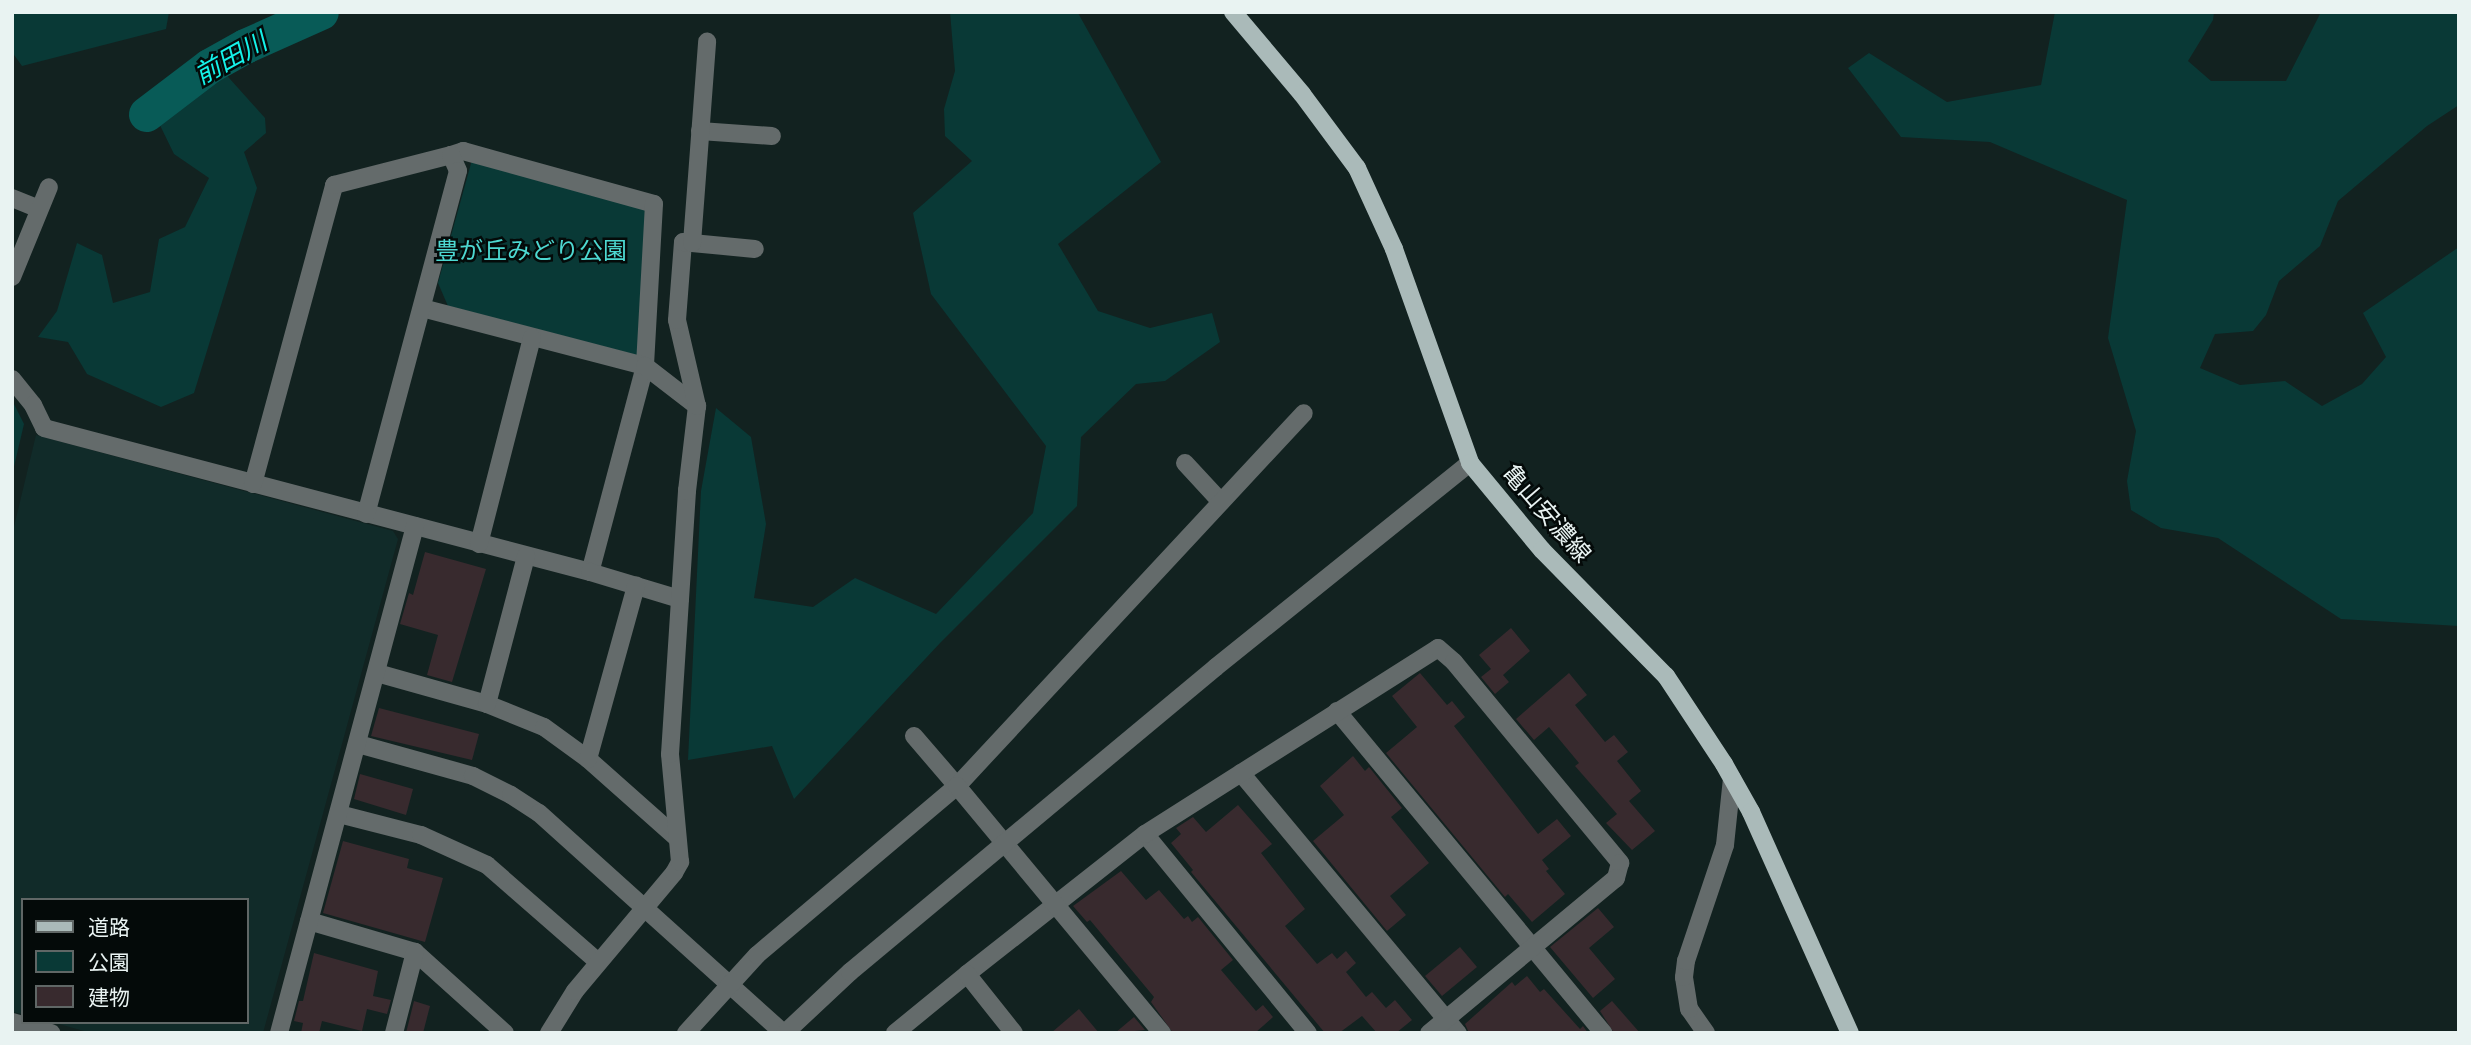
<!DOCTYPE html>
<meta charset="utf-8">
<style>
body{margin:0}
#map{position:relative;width:2471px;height:1045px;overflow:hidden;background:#122220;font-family:"Nunito Sans","Noto Sans JP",sans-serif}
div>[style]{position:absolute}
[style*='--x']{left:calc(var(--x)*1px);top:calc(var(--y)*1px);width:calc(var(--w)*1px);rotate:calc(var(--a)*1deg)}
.built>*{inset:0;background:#112b29}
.green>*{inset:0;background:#093936}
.river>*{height:35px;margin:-17.5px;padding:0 17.5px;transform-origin:17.5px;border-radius:17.5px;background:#085b57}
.building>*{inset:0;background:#382a2e}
.minor>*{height:18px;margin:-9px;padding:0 9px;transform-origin:9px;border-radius:9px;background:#646b6b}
.major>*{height:18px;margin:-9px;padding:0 9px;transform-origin:9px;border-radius:9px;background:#aabab9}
span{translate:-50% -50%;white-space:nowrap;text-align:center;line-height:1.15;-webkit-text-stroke:5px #040a09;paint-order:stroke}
.park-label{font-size:24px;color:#4dd8d1}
.street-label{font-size:24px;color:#e9f3f2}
.water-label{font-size:26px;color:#15f2e9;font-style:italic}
.frame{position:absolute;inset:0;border:14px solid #e9f3f2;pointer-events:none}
.legend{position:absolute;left:21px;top:898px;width:228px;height:126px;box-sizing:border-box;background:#040a09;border:2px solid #606766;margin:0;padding:9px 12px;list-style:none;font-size:21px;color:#e9f3f2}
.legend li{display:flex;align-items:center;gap:14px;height:35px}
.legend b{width:35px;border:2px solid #606766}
</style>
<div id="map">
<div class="built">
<i style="clip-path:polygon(36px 435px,393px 531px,398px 539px,263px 1033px,91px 1033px,52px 1022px,247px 1022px,247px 900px,23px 900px,23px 1014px,12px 1012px,12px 535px)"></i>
</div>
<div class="green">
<i style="clip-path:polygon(12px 12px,169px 12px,166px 29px,22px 66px,12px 52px)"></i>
<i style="clip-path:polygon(950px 12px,1078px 13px,1161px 162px,1058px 244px,1098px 311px,1150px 328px,1212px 313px,1220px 342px,1165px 381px,1136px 384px,1081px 437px,1077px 506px,941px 642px,794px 799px,772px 746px,688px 760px,701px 491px,716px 408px,751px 437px,766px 524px,754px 598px,813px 607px,855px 578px,936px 614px,1033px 513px,1046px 446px,931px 294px,913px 213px,972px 161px,945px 136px,944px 109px,955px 71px)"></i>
<i style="clip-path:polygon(2055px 12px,2214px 12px,2213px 20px,2188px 61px,2211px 81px,2286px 81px,2321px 12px,2459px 12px,2459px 105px,2427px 126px,2338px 201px,2320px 246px,2279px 281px,2266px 315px,2253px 331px,2215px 334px,2200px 368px,2240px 385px,2285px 381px,2322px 406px,2362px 384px,2386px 357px,2363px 313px,2459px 247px,2459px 626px,2341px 619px,2218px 538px,2161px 528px,2131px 510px,2127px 481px,2136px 431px,2108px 338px,2127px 200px,1990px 142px,1901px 137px,1848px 68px,1869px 53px,1947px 102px,2041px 85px)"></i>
<i style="clip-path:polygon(221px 69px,265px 118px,266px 133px,244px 152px,257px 188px,194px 393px,161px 407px,87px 374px,68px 342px,38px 337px,57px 311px,77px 243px,102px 255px,113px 303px,150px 292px,159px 239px,185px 227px,209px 178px,174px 154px,155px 115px)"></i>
<i style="clip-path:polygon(472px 160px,648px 210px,640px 356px,448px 306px,438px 283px)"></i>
<i style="clip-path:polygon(12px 400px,24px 424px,12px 475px)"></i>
</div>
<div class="river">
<i style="--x:146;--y:114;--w:79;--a:-37.3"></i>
<i style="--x:209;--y:66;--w:41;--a:-29.1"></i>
<i style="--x:245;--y:46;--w:83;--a:-24.1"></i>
</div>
<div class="building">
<i style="clip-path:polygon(425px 552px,486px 569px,452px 682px,427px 675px,438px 635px,400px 624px,409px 593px,413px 595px)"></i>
<i style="clip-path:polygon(1511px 628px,1530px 651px,1503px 675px,1509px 682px,1495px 694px,1481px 677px,1491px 669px,1479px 655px)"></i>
<i style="clip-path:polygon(1420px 673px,1447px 705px,1452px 701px,1465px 717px,1454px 726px,1538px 834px,1557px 819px,1571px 836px,1542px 860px,1549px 869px,1546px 871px,1565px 894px,1532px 922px,1508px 894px,1505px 897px,1386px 753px,1417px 727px,1392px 696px)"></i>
<i style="clip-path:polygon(1569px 673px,1587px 695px,1575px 705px,1605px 742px,1614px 735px,1628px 752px,1617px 761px,1641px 791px,1629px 801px,1655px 831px,1632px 850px,1606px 823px,1617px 814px,1575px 766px,1579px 763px,1549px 727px,1534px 740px,1516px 719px)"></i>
<i style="clip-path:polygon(379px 708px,479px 734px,472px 760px,371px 736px)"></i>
<i style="clip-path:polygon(1353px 756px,1365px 771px,1369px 767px,1402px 808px,1391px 817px,1429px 863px,1390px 896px,1406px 915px,1387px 931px,1313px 841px,1344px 815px,1320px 786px)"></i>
<i style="clip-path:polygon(360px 774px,413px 789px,406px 815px,354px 799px)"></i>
<i style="clip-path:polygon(1238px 805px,1272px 844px,1261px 853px,1305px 909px,1285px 926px,1317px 964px,1332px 953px,1337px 959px,1346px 951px,1356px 963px,1346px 972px,1366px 997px,1372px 992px,1386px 1008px,1395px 1000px,1412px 1020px,1396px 1033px,1377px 1033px,1362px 1016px,1339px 1033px,1325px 1033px,1191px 872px,1193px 870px,1171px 843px,1181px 834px,1176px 828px,1193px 817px,1206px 832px)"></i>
<i style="clip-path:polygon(343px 841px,409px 859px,407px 868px,443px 878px,425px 942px,323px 913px)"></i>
<i style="clip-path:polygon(1121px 871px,1146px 900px,1159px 890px,1184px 919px,1188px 916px,1192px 922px,1198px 917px,1233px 960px,1221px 970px,1256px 1011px,1263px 1005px,1273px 1017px,1255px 1033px,1173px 1033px,1151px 1002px,1154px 997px,1090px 920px,1087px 922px,1073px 906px)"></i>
<i style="clip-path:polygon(1598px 908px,1614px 927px,1589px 948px,1615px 979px,1593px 998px,1550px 947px)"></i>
<i style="clip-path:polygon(1460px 947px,1477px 967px,1442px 996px,1425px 976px)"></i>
<i style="clip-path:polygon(314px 953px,378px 971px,373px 996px,391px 1000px,387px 1014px,367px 1009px,362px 1031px,322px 1021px,319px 1033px,301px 1033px,303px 1023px,294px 1021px,299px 1001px,303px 1001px)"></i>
<i style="clip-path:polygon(1527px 976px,1540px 992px,1544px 989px,1580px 1029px,1583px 1026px,1588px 1033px,1469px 1033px,1465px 1024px,1512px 982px,1515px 986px)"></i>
<i style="clip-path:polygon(414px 1001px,430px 1006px,423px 1033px,406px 1033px)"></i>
<i style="clip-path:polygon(1612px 1001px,1640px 1033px,1614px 1033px,1600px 1011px)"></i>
<i style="clip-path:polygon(1079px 1009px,1099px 1033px,1051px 1033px)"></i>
<i style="clip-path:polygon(1134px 1017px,1145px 1030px,1115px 1033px)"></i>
</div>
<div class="minor">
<i style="--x:700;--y:131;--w:72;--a:4"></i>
<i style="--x:451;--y:155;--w:13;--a:-18"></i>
<i style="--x:463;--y:151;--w:198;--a:15.5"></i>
<i style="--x:654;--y:204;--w:162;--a:93.2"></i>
<i style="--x:645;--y:366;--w:213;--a:104.9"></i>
<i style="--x:12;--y:198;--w:29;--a:22"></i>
<i style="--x:692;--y:243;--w:63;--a:5.4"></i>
<i style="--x:12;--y:277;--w:97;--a:-67.7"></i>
<i style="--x:422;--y:308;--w:230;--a:14.6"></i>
<i style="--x:645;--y:366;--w:66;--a:37.6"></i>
<i style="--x:12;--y:379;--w:33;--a:51"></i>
<i style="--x:33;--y:405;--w:25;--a:64"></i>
<i style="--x:44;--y:428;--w:565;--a:14.77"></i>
<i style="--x:590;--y:572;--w:94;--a:16.7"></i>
<i style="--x:1185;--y:463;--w:53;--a:47.3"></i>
<i style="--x:253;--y:484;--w:310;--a:-74.8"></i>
<i style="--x:334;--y:185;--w:121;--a:-14.4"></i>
<i style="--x:451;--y:155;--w:17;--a:66"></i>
<i style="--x:458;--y:171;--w:355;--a:105"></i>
<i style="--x:479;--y:544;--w:213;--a:-75.6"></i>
<i style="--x:377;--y:673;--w:114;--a:15.7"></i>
<i style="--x:487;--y:704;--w:61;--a:22"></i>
<i style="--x:544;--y:727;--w:54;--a:36"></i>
<i style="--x:588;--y:759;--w:119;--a:41.6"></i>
<i style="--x:487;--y:704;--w:153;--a:-75.2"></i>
<i style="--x:1337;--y:711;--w:418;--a:50.4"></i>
<i style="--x:914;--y:736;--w:66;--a:49.3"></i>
<i style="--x:957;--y:786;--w:509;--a:-47.07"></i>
<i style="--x:358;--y:744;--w:119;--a:15.5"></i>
<i style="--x:473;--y:776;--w:42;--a:26.6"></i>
<i style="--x:511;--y:795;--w:33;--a:33"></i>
<i style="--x:539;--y:813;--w:329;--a:42"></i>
<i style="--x:588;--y:759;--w:180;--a:-74.5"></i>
<i style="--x:1241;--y:773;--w:339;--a:50.2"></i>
<i style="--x:339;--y:814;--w:85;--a:14.4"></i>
<i style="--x:421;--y:835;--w:72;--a:24.4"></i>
<i style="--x:487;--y:865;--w:146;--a:41.1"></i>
<i style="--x:1145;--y:834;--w:257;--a:50.7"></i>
<i style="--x:309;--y:921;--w:110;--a:16.3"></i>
<i style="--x:415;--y:952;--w:121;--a:42"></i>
<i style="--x:967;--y:974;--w:226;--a:-38.2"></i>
<i style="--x:1145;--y:834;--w:347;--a:-32.4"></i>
<i style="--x:1438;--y:648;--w:21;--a:41"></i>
<i style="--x:1454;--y:662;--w:261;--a:50.4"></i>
<i style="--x:1620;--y:863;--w:16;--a:105"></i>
<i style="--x:1616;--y:878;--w:243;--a:140.3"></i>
<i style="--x:12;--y:1022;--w:41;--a:15.8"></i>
<i style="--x:279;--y:1033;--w:525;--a:-74.98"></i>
<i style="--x:394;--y:1033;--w:84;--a:-75.5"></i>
<i style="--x:549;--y:1033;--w:49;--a:-58.2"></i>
<i style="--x:575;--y:991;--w:154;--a:-50"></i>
<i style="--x:674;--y:873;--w:13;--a:-61"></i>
<i style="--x:680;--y:862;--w:108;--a:-95.3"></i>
<i style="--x:670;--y:754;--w:264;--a:-86.3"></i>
<i style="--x:687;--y:491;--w:86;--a:-83.3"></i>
<i style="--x:697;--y:406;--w:88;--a:-103.1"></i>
<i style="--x:677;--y:320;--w:78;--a:-85.6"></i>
<i style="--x:683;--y:242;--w:9;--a:6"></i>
<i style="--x:692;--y:243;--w:202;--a:-85.7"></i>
<i style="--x:686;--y:1033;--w:105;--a:-47.7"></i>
<i style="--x:757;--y:955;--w:262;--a:-40.2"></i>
<i style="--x:957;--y:786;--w:321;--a:50.3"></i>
<i style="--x:785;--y:1033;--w:89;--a:-43.2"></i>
<i style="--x:850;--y:972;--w:476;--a:-39.8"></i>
<i style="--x:1216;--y:667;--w:326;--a:-38.8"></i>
<i style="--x:895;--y:1033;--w:93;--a:-39.3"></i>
<i style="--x:967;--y:974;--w:75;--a:51.5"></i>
<i style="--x:1706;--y:1033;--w:29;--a:-125"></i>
<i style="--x:1689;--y:1009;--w:32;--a:-99"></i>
<i style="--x:1684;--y:977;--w:16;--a:-83"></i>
<i style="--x:1686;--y:961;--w:122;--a:-71.4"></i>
<i style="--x:1725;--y:845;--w:67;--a:-84"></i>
</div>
<div class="major">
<i style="--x:1233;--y:12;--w:107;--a:49.9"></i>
<i style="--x:1302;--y:94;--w:92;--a:53.4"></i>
<i style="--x:1357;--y:168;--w:89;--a:65.4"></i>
<i style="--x:1394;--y:249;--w:227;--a:70.4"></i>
<i style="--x:1470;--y:463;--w:113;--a:50.4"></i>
<i style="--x:1542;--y:550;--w:177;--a:45.5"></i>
<i style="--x:1666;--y:676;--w:105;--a:56.6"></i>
<i style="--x:1724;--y:764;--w:55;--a:60.6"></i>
<i style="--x:1751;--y:812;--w:242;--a:65.9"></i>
</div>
<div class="park-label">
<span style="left:531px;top:252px">豊が丘みどり公園</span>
</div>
<div class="street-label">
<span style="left:1546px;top:514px;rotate:49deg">亀山安濃線</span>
</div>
<div class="water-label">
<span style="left:231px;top:59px;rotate:-29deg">前田川</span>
</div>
<div class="frame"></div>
<ul class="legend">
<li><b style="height:9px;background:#aabab9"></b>道路</li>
<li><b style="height:19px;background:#093936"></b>公園</li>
<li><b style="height:19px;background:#382a2e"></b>建物</li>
</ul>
</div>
